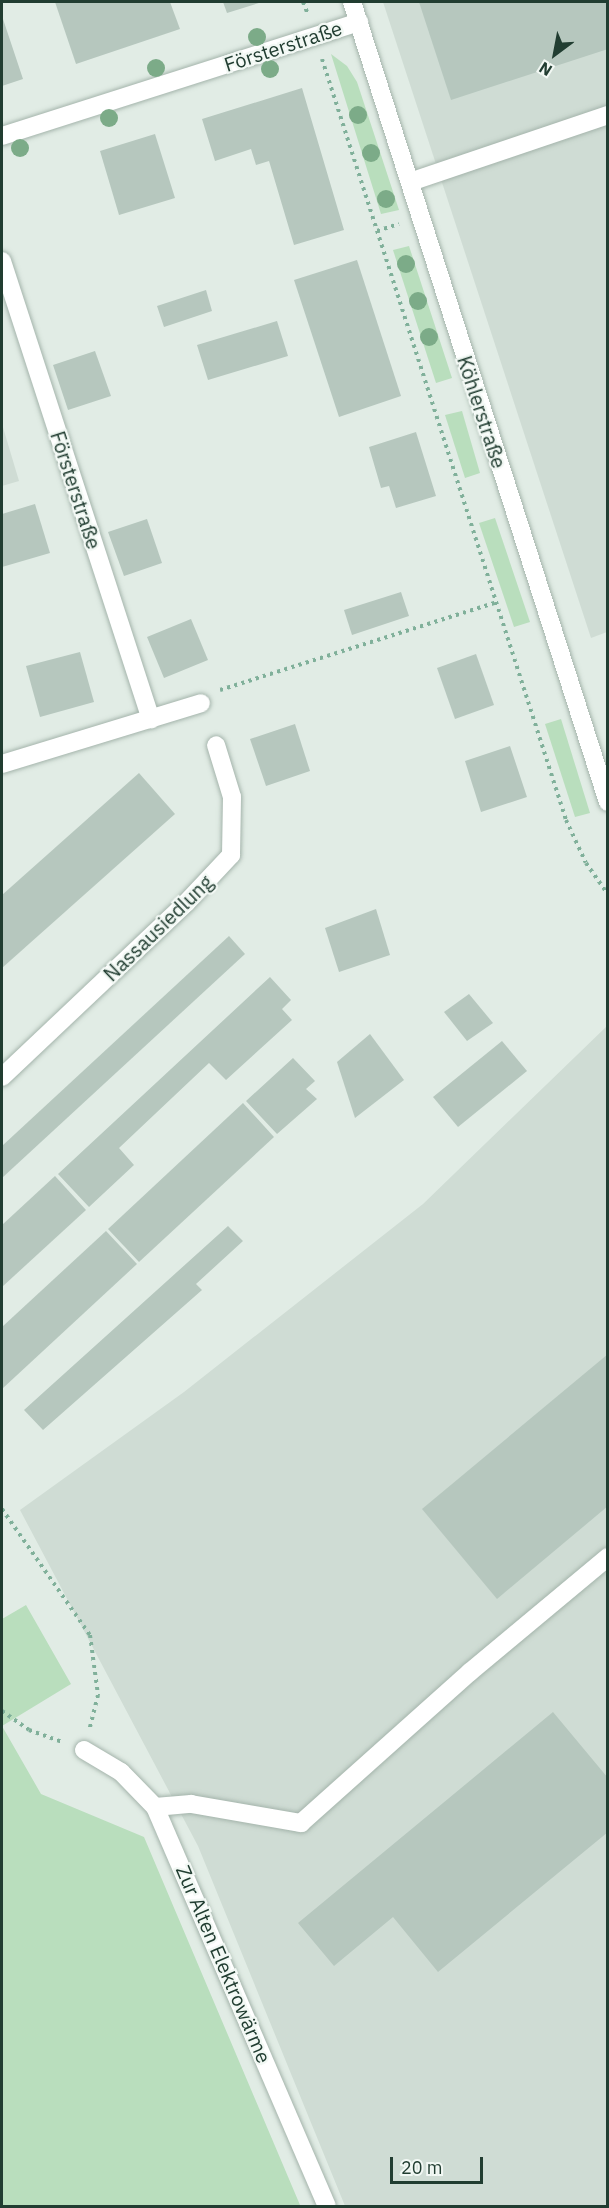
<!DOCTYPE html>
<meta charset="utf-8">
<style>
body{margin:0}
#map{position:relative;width:609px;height:2208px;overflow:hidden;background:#e1ece5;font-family:"IBM Plex Sans",sans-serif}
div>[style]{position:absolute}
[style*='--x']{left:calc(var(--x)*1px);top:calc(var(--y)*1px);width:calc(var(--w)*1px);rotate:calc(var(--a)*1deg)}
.built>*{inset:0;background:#cfdcd4}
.green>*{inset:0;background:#b9debd}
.building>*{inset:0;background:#b6c7be}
.path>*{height:4px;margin-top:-2px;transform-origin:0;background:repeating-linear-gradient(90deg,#80b09a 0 3px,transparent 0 7.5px)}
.roads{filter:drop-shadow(0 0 2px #a4b4ab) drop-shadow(0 0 2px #a4b4ab)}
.service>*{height:18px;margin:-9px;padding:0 9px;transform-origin:9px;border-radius:9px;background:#fff}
.minor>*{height:18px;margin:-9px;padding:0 9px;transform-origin:9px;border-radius:9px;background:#fff}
.tertiary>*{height:18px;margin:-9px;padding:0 9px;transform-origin:9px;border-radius:9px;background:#fff}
.trees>*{width:18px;height:18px;margin:-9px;border-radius:50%;background:#7cab88}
span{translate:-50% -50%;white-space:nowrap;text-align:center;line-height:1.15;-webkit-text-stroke:4.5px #f2f8f4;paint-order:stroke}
.street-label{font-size:20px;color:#213d31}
.frame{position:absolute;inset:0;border:3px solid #213d31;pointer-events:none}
.north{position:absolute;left:525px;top:24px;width:60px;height:60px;-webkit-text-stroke:4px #f2f8f4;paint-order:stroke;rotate:212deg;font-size:16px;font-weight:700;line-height:24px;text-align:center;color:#213d31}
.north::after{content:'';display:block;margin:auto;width:21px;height:27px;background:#213d31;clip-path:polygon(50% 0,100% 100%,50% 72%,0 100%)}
.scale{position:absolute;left:390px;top:2157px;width:93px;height:27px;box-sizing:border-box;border:3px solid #213d31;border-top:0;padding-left:8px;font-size:18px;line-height:21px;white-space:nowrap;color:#213d31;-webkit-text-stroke:4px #f2f8f4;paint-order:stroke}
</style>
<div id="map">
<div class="built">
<i style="clip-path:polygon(383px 2px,607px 2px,607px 632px,591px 638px)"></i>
<i style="clip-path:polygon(2px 424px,19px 481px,2px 486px)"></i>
<i style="clip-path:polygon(607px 1026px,607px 2206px,345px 2206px,198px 1846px,20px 1510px,184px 1392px,423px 1204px)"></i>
</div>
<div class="green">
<i style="clip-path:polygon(331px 54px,347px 66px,357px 82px,399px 210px,381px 214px)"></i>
<i style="clip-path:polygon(409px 246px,452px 378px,436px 383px,393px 250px)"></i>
<i style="clip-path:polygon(462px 411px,480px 473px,465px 478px,445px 415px)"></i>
<i style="clip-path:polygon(495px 518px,530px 622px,514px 627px,479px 523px)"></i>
<i style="clip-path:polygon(561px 719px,590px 813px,575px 817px,545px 724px)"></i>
<i style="clip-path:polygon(26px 1605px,71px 1684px,2px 1726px,41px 1794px,144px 1837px,300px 2205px,2px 2206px,2px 1619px)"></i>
</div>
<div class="building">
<i style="clip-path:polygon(55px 2px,170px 2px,180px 29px,76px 64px)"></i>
<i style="clip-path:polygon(223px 2px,262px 2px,227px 13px)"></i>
<i style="clip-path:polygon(419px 2px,608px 2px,608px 49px,451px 100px)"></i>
<i style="clip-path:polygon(2px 16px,23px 79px,2px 86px)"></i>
<i style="clip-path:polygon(302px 88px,344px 230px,294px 245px,269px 161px,256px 165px,251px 149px,215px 161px,202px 119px)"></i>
<i style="clip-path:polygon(155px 134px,175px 198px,119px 215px,100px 151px)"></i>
<i style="clip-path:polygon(357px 260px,401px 396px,339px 417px,294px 280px)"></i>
<i style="clip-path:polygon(206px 290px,212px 311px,164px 327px,157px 306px)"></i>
<i style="clip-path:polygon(277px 321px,288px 356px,208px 380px,197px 345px)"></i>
<i style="clip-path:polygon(95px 351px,111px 396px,68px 410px,53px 365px)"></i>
<i style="clip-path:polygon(416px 432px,436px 496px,396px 508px,389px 486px,381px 488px,369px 447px)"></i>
<i style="clip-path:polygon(35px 504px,50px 553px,2px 567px,2px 514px)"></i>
<i style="clip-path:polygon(147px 519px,162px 563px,124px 576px,108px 532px)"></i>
<i style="clip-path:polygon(401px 592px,409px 616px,352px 635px,344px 610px)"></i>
<i style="clip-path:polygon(191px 619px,208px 660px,164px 678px,147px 637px)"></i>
<i style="clip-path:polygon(80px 652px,94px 702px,40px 717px,26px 666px)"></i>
<i style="clip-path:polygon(476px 654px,494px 705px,455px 719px,437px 668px)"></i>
<i style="clip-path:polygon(295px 724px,310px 771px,266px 786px,250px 739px)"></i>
<i style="clip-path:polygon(510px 746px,527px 797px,481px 812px,465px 761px)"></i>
<i style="clip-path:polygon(139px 773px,175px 814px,2px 968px,2px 895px)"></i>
<i style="clip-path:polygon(376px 909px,390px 955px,339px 972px,325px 928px)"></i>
<i style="clip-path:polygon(229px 936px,245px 954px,2px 1178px,2px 1146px)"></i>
<i style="clip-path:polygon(270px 977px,291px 1000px,282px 1009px,292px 1020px,226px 1080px,209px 1063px,119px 1148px,134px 1165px,89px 1207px,58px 1174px)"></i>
<i style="clip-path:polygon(469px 994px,493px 1023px,467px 1041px,444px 1012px)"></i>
<i style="clip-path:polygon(370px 1034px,404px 1080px,355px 1118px,337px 1062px)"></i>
<i style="clip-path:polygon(502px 1041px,527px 1071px,458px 1127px,433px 1097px)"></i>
<i style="clip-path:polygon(293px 1058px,315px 1081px,306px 1089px,317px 1099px,277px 1134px,246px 1101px)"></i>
<i style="clip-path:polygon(243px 1103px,274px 1137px,139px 1262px,108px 1229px)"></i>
<i style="clip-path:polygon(55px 1176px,86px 1210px,2px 1287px,2px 1225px)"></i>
<i style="clip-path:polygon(228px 1226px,243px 1241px,196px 1284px,202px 1290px,43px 1430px,24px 1410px)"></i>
<i style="clip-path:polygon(106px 1231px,137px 1264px,2px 1389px,2px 1327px)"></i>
<i style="clip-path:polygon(608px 1354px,608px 1506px,497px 1599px,422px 1509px)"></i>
<i style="clip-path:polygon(553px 1712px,608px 1778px,608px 1832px,438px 1972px,393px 1917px,334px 1966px,298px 1923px)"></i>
</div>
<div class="path">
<i style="--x:303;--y:2;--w:11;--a:68"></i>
<i style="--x:322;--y:59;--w:799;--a:72.22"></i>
<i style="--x:566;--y:820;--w:47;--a:65.1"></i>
<i style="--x:586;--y:863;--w:38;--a:55"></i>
<i style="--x:377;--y:231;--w:23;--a:-18"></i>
<i style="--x:220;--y:690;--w:291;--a:-17.6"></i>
<i style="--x:2;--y:1509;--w:154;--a:55.1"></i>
<i style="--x:90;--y:1635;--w:61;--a:82.4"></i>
<i style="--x:98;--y:1695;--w:34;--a:104"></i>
<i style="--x:2;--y:1711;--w:33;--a:35"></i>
<i style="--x:29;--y:1730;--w:35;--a:20"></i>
</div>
<div class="roads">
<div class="service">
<i style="--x:410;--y:182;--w:209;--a:-18.7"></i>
<i style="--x:2;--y:1077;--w:253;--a:-43.4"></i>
<i style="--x:186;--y:903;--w:66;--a:-46.8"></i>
<i style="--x:231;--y:855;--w:58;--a:-89"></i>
<i style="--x:232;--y:797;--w:54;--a:-107.1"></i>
<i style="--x:155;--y:1807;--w:36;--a:-5"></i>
<i style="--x:191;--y:1804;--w:112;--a:9.8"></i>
<i style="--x:301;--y:1823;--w:227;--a:-41.8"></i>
<i style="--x:470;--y:1672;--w:180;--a:-39.8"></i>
</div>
<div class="minor">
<i style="--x:2;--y:136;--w:375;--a:-17.7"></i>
<i style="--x:2;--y:261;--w:482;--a:72"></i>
<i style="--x:2;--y:764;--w:208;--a:-17"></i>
<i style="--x:84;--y:1750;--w:43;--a:30.7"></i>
<i style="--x:121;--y:1772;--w:49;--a:45.8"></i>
<i style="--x:155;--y:1807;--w:434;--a:66.7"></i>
</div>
<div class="tertiary">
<i style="--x:352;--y:2;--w:840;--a:72.26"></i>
</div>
</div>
<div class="trees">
<i style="left:257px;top:37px"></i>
<i style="left:156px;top:68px"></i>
<i style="left:270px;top:69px"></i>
<i style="left:358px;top:115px"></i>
<i style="left:109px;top:118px"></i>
<i style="left:20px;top:148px"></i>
<i style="left:371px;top:153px"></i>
<i style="left:386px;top:199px"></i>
<i style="left:406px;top:264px"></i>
<i style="left:418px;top:301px"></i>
<i style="left:429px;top:337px"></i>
</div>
<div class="street-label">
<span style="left:283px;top:46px;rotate:-18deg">Försterstraße</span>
<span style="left:482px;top:412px;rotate:72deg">Köhlerstraße</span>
<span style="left:76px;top:490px;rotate:72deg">Försterstraße</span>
<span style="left:158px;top:928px;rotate:-44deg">Nassausiedlung</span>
<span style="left:224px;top:1964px;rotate:67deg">Zur Alten Elektrowärme</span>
</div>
<div class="frame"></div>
<div class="north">N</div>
<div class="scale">20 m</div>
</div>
